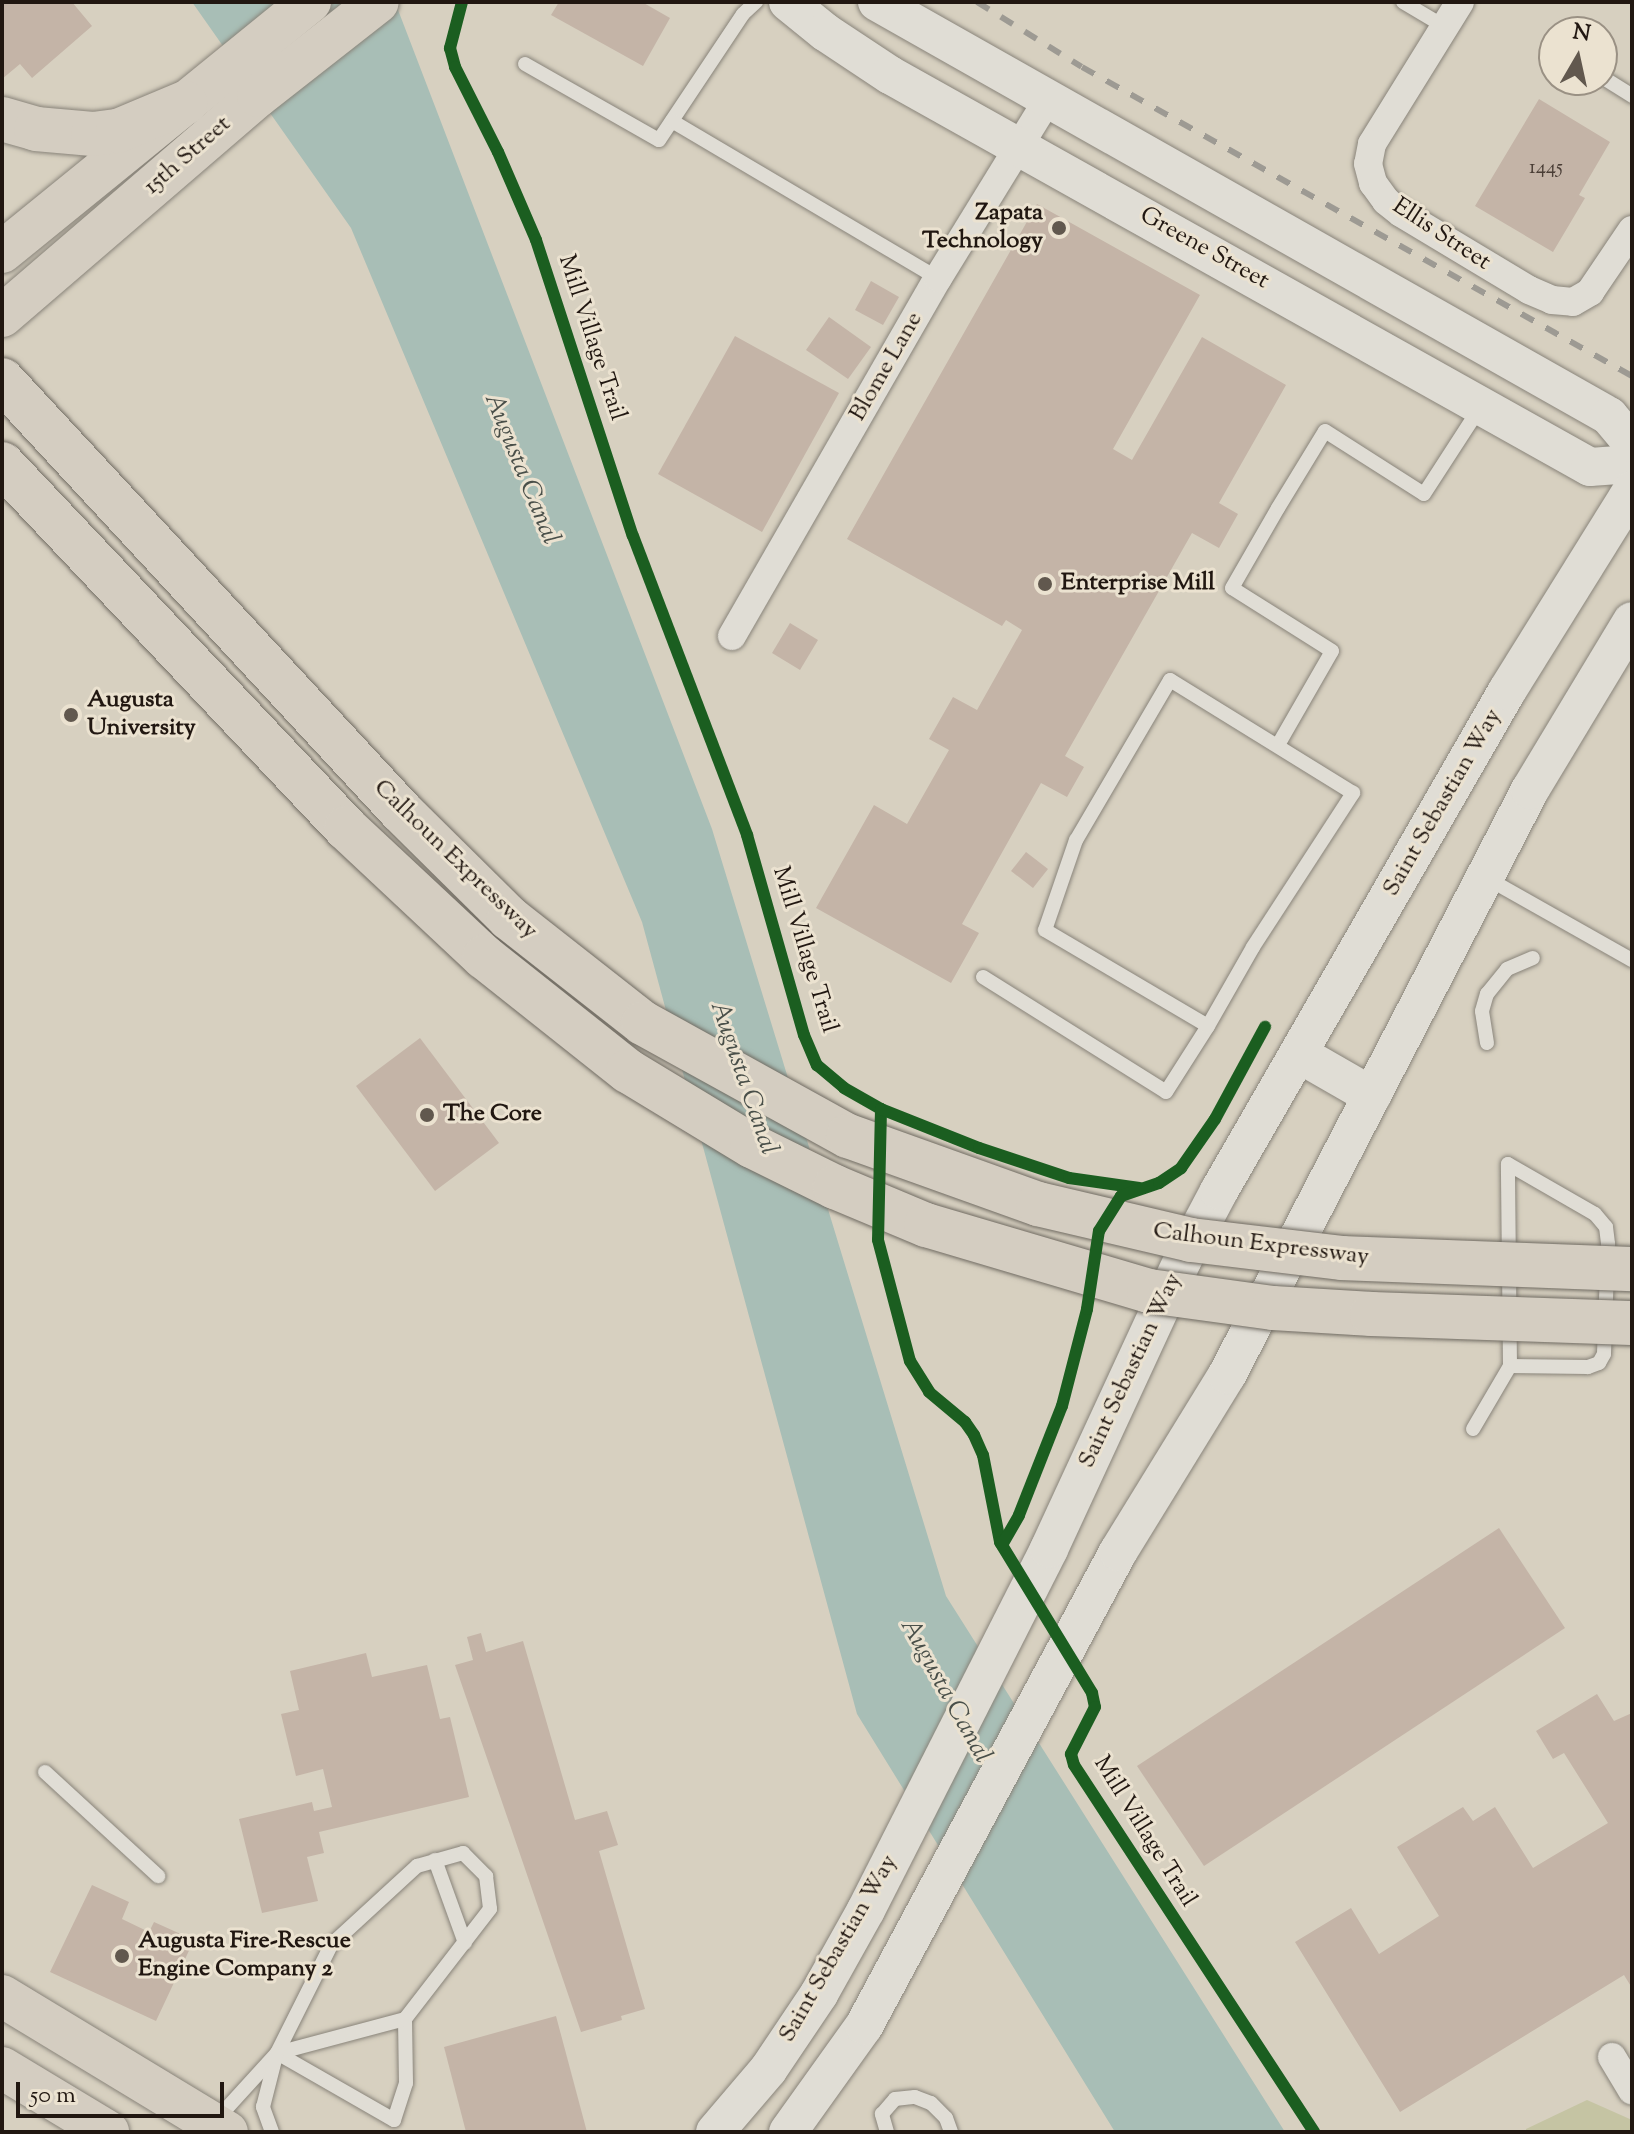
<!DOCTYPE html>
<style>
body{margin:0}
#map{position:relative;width:1634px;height:2134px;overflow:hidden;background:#d7d0c0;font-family:"Sorts Mill Goudy",serif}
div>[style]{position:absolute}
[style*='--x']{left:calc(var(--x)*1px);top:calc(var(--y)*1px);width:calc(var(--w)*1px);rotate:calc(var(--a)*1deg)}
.green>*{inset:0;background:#c5c4a3}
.water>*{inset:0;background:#a8beb6}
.building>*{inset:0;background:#c4b4a7}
.roads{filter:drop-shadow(0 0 2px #89847a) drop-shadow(0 0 2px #89847a)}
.lane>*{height:14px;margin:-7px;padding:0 7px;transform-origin:7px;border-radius:7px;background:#e0ddd5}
.street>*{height:28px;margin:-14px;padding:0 14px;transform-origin:14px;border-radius:14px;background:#e0ddd5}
.secondary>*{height:38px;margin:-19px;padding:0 19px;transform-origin:19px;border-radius:19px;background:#e0ddd5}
.primary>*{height:42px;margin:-21px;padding:0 21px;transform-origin:21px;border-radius:21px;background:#d4cdc1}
.highway>*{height:44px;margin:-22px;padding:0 22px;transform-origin:22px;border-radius:22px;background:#d4cdc1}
.rail>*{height:6px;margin-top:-3px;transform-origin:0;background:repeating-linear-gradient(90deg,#9d9a93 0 14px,transparent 0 28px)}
.bridges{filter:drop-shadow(0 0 2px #706b62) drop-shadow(0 0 2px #706b62)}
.highway-bridge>*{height:44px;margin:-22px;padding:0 22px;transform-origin:22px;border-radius:22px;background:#d4cdc1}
.cycleway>*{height:12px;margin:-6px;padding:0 6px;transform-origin:6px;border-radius:6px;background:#1b5e20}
.dots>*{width:22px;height:22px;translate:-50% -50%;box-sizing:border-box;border:4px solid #ebe2d0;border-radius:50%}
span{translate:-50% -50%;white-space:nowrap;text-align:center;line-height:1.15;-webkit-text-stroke:6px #ebe2d0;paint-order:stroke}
.number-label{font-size:20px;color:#4a3e36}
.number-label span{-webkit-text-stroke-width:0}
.street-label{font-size:24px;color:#211711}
.poi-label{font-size:24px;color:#211711;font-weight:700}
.right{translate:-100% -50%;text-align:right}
.left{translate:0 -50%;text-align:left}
.water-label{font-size:26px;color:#494f49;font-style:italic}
.frame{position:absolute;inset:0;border:4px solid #211711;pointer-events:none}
.north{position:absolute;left:1538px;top:16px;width:80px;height:80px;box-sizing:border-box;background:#ebe2d0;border:2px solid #9a9184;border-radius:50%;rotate:9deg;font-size:22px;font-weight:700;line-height:32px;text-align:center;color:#211711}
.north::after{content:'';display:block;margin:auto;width:28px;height:36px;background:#61584e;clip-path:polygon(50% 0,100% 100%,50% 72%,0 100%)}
.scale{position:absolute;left:16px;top:2082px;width:208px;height:36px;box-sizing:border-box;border:4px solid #211711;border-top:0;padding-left:10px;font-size:24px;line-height:28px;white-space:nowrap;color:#211711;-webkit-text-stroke:6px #ebe2d0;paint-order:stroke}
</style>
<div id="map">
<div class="green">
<i style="clip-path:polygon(1587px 2100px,1632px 2120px,1632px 2132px,1526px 2132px,1526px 2129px)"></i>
</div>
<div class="water">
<i style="clip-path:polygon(192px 2px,395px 2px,712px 829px,946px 1596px,1285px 2132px,1115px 2132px,857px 1714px,642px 922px,351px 228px)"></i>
</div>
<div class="building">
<i style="clip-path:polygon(2px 2px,72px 2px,92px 26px,32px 78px,20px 64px,2px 79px)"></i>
<i style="clip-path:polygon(559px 2px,642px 2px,670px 18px,643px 66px,551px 15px)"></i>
<i style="clip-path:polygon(1539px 99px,1610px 142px,1579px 195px,1585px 198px,1553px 252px,1475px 206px)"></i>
<i style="clip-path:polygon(1037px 204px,1200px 295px,1113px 449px,1132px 460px,1202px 337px,1286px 385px,1219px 503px,1238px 514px,1219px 548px,1192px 533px,1065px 756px,1084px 767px,1067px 797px,1041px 783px,962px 924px,979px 933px,951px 983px,816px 908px,874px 805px,907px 824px,949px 750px,929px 739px,953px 697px,977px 710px,1022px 630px,1006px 620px,1002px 626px,847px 539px)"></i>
<i style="clip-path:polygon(871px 281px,899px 297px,883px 325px,855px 310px)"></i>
<i style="clip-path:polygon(829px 317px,871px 347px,848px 379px,806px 350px)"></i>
<i style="clip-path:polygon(735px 336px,839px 393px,762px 532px,658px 474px)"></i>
<i style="clip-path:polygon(790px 623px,818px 640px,800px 670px,772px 653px)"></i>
<i style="clip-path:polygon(1026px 852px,1048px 869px,1033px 888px,1011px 871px)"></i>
<i style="clip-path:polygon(420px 1038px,499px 1143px,435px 1191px,356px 1086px)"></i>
<i style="clip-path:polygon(1499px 1528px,1565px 1628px,1204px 1866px,1137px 1766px)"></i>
<i style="clip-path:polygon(481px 1633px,486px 1652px,523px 1641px,575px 1820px,607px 1811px,618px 1845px,599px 1851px,645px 2009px,621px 2016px,622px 2020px,581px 2032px,455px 1665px,473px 1660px,467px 1637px)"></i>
<i style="clip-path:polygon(366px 1653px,372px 1677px,427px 1665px,440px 1719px,450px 1717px,469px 1797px,319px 1832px,324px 1853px,307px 1857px,318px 1901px,262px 1913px,239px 1819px,312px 1802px,314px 1811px,332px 1807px,323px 1769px,296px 1776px,281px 1714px,299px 1710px,290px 1671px)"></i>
<i style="clip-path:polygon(1597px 1694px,1614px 1721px,1632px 1713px,1632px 1988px,1624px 1975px,1400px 2112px,1295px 1942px,1351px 1908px,1379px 1954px,1439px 1916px,1397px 1847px,1463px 1807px,1473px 1821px,1495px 1807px,1533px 1868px,1608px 1823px,1564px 1753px,1553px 1759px,1536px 1731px)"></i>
<i style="clip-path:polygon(92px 1885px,129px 1902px,122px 1919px,149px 1932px,154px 1922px,194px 1940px,156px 2021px,50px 1972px)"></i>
<i style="clip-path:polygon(556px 2016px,587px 2132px,466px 2132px,444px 2047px)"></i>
</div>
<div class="roads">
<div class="lane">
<i style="--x:1403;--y:2;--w:49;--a:30.8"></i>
<i style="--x:525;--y:64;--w:154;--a:29.6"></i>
<i style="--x:659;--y:140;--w:151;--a:-56.3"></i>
<i style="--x:743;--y:14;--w:18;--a:-43"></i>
<i style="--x:1602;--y:77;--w:36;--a:32"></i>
<i style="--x:672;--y:121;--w:309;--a:30.6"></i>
<i style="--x:1278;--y:745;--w:108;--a:-60.1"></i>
<i style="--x:1332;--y:651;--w:118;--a:-147.8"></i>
<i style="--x:1232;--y:588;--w:92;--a:-60.1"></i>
<i style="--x:1278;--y:508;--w:90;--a:-58.6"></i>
<i style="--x:1325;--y:431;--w:117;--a:32.5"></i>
<i style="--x:1424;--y:494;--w:105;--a:-57.1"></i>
<i style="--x:1485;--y:877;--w:169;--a:29.5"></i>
<i style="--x:983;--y:977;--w:216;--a:32.1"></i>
<i style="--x:1166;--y:1092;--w:78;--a:-57.5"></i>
<i style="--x:1208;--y:1026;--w:91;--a:-60.3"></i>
<i style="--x:1253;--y:947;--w:184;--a:-57"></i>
<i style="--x:1353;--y:793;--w:215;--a:-148.3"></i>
<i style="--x:1170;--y:680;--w:186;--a:120.4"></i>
<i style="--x:1076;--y:840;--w:95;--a:109"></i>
<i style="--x:1045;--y:930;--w:189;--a:30.5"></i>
<i style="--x:1487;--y:1043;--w:32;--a:-99"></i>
<i style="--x:1482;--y:1011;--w:18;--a:-74"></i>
<i style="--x:1487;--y:994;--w:32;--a:-51"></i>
<i style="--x:1507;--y:969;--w:28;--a:-23"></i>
<i style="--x:1473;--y:1429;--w:73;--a:-59.6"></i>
<i style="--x:1510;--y:1366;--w:202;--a:-90.6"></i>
<i style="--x:1508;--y:1164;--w:100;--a:29.9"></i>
<i style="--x:1595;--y:1214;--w:17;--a:50"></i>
<i style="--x:1606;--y:1227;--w:17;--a:83"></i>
<i style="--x:1608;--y:1244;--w:110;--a:92.1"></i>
<i style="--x:1604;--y:1354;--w:10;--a:119"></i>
<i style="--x:1599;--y:1363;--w:12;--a:160"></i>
<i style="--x:1588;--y:1367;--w:78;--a:-179.3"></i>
<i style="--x:45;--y:1772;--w:154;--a:42.6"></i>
<i style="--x:435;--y:1860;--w:88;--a:70.1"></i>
<i style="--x:277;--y:2053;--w:135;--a:29.8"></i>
<i style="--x:394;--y:2120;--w:39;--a:-72"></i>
<i style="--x:406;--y:2083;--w:64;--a:-90.9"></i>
<i style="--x:216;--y:2120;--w:91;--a:-47.7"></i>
<i style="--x:277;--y:2053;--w:121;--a:-63.4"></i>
<i style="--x:331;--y:1945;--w:117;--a:-42.6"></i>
<i style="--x:417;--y:1866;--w:48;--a:-15.8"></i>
<i style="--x:463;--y:1853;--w:33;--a:45"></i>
<i style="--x:486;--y:1876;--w:33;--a:83"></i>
<i style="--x:490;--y:1909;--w:139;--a:127.7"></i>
<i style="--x:405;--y:2019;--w:132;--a:165.1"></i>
<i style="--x:272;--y:2132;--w:27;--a:-110"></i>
<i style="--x:263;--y:2107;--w:53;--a:-75.7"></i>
<i style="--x:887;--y:2132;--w:19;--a:-106"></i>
<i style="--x:882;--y:2114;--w:20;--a:-49"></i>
<i style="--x:895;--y:2099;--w:20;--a:-6"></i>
<i style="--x:915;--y:2097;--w:17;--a:21"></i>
<i style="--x:931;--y:2103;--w:21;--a:45"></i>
<i style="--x:946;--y:2118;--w:15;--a:70"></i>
</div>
<div class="street">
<i style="--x:1460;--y:2;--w:167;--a:121.8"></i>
<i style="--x:1372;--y:144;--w:20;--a:101"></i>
<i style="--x:1368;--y:164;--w:20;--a:75"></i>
<i style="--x:1373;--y:183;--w:22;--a:54"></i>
<i style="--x:1386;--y:201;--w:19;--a:39"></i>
<i style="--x:1401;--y:213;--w:149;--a:31"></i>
<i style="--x:1529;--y:290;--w:25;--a:23"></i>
<i style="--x:1552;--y:300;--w:21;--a:5"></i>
<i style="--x:1573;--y:302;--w:20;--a:-30"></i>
<i style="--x:1590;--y:292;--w:75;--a:-55.9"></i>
<i style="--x:732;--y:636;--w:413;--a:-60.1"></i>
<i style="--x:938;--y:278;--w:208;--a:-58.4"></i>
<i style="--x:1612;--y:2057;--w:39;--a:59"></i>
</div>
<div class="secondary">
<i style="--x:788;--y:2;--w:48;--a:39"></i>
<i style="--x:825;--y:32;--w:78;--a:33.5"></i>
<i style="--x:890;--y:75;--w:802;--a:29.25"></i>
<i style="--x:1590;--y:467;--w:42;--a:-4.1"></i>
<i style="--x:877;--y:2;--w:841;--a:29.49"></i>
<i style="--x:1609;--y:416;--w:35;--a:50"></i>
<i style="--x:1299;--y:1054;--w:84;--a:29.9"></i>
<i style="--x:715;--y:2132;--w:82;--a:-49.5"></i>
<i style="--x:768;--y:2070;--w:92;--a:-56.1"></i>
<i style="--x:819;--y:1994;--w:96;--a:-60.8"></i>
<i style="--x:866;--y:1910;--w:405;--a:-63.1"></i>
<i style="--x:1049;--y:1549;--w:319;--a:-65.2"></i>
<i style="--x:1183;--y:1259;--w:77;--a:-62.1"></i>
<i style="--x:1219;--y:1191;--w:577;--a:-60.06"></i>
<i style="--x:1507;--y:691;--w:237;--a:-58.1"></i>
<i style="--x:788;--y:2132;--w:130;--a:-54.4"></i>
<i style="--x:864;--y:2026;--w:538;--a:-61.81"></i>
<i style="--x:1118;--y:1552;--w:208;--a:-58.4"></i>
<i style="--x:1227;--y:1375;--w:659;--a:-62.62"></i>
<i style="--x:1530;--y:790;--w:197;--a:-58.9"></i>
</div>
<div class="primary">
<i style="--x:2;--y:252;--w:397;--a:-39.1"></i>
<i style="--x:2;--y:316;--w:338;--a:-40.7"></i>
<i style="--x:258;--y:96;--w:152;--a:-38.1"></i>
<i style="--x:2;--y:1996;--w:263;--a:31.2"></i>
<i style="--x:2;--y:2068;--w:124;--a:31.1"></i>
</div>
<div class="highway">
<i style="--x:2;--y:119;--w:35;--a:16"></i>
<i style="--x:36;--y:129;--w:57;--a:5"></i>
<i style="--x:93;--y:134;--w:25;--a:-7"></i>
<i style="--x:118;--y:131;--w:73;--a:-22.7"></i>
</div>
</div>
<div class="rail">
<i style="--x:977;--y:2;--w:123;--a:31.8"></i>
<i style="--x:1082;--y:67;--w:631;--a:29.33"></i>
</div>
<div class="bridges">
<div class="highway-bridge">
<i style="--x:2;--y:380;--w:587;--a:47.21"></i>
<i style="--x:401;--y:811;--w:152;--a:44.7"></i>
<i style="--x:509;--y:918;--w:170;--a:38.1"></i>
<i style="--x:643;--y:1023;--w:234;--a:28.9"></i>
<i style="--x:848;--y:1136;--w:202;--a:19.7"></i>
<i style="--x:1038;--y:1204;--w:157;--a:13.2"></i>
<i style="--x:1191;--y:1240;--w:153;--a:6.8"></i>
<i style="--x:1343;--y:1258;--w:289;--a:2.2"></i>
<i style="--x:2;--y:464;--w:501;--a:46.62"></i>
<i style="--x:346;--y:828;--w:189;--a:43.1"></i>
<i style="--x:484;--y:957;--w:184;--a:38.4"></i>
<i style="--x:628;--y:1071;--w:145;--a:31.2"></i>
<i style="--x:752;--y:1146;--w:93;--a:26.3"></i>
<i style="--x:835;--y:1187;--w:99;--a:22.7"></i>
<i style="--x:926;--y:1225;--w:233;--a:16.5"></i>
<i style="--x:1149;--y:1291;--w:125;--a:7.8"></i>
<i style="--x:1273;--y:1308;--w:99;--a:3.5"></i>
<i style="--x:1372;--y:1314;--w:260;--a:2"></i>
</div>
</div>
<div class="cycleway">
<i style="--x:462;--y:2;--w:48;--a:104.6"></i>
<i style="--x:450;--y:48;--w:20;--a:75"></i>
<i style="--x:455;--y:67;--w:95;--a:63.2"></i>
<i style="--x:498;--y:152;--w:96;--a:66.6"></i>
<i style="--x:536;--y:240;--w:311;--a:71.9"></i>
<i style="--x:633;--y:536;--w:320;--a:69.1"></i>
<i style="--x:747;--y:835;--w:208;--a:74.1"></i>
<i style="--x:804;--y:1035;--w:33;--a:67"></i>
<i style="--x:817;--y:1065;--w:35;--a:40"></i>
<i style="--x:844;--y:1088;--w:43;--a:29.6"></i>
<i style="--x:881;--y:1109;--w:131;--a:91.3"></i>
<i style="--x:878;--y:1240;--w:125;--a:75.2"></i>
<i style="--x:910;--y:1361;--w:36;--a:58"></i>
<i style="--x:929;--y:1392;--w:47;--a:39.8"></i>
<i style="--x:965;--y:1422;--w:16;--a:55"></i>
<i style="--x:974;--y:1435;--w:22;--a:66"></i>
<i style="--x:983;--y:1455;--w:89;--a:78.9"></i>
<i style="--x:1000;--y:1542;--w:177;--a:58.6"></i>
<i style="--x:1092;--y:1693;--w:14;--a:78"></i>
<i style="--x:1095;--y:1707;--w:53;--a:117.1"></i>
<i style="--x:1071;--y:1754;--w:11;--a:75"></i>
<i style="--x:1074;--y:1765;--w:439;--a:56.8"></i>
<i style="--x:881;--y:1109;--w:105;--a:21.7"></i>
<i style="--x:979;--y:1148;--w:95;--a:18.4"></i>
<i style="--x:1069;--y:1178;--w:71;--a:8.1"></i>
<i style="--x:1002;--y:1545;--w:34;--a:-60"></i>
<i style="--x:1019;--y:1515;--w:117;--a:-68.5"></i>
<i style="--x:1062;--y:1406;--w:100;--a:-75.5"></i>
<i style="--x:1087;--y:1309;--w:79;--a:-81.3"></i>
<i style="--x:1099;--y:1231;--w:41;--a:-57.8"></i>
<i style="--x:1121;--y:1196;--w:40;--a:-18.9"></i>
<i style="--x:1159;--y:1183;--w:27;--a:-34"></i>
<i style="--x:1181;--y:1168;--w:60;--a:-55.2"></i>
<i style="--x:1215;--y:1119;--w:105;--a:-61.5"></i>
</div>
<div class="dots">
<i style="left:1059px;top:228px;background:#61584e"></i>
<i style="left:1045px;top:584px;background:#61584e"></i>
<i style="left:71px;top:715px;background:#61584e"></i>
<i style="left:427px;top:1115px;background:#61584e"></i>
<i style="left:122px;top:1956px;background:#61584e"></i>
</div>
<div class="number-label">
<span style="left:1546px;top:168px">1445</span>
</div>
<div class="street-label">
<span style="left:188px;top:156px;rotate:-41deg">15th Street</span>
<span style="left:1441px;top:235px;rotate:33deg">Ellis Street</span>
<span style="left:1204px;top:249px;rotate:29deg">Greene Street</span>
<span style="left:591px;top:338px;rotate:72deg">Mill Village Trail</span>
<span style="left:887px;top:367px;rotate:-60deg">Blome Lane</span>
<span style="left:1443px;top:803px;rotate:-60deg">Saint Sebastian Way</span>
<span style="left:455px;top:860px;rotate:44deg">Calhoun Expressway</span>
<span style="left:804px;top:950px;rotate:73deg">Mill Village Trail</span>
<span style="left:1261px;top:1245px;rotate:7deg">Calhoun Expressway</span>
<span style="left:1131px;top:1371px;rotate:-65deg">Saint Sebastian Way</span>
<span style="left:1144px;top:1832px;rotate:58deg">Mill Village Trail</span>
<span style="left:839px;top:1949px;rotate:-60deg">Saint Sebastian Way</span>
</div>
<div class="poi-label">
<span class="right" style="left:1043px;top:228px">Zapata<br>Technology</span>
<span class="left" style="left:1061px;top:584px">Enterprise Mill</span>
<span class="left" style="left:87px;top:715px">Augusta<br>University</span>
<span class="left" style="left:443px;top:1115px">The Core</span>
<span class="left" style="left:138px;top:1956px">Augusta Fire-Rescue<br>Engine Company 2</span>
</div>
<div class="water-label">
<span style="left:521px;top:469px;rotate:68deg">Augusta Canal</span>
<span style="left:743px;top:1078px;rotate:71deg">Augusta Canal</span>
<span style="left:945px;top:1691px;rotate:61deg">Augusta Canal</span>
</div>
<div class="frame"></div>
<div class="north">N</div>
<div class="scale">50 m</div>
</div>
